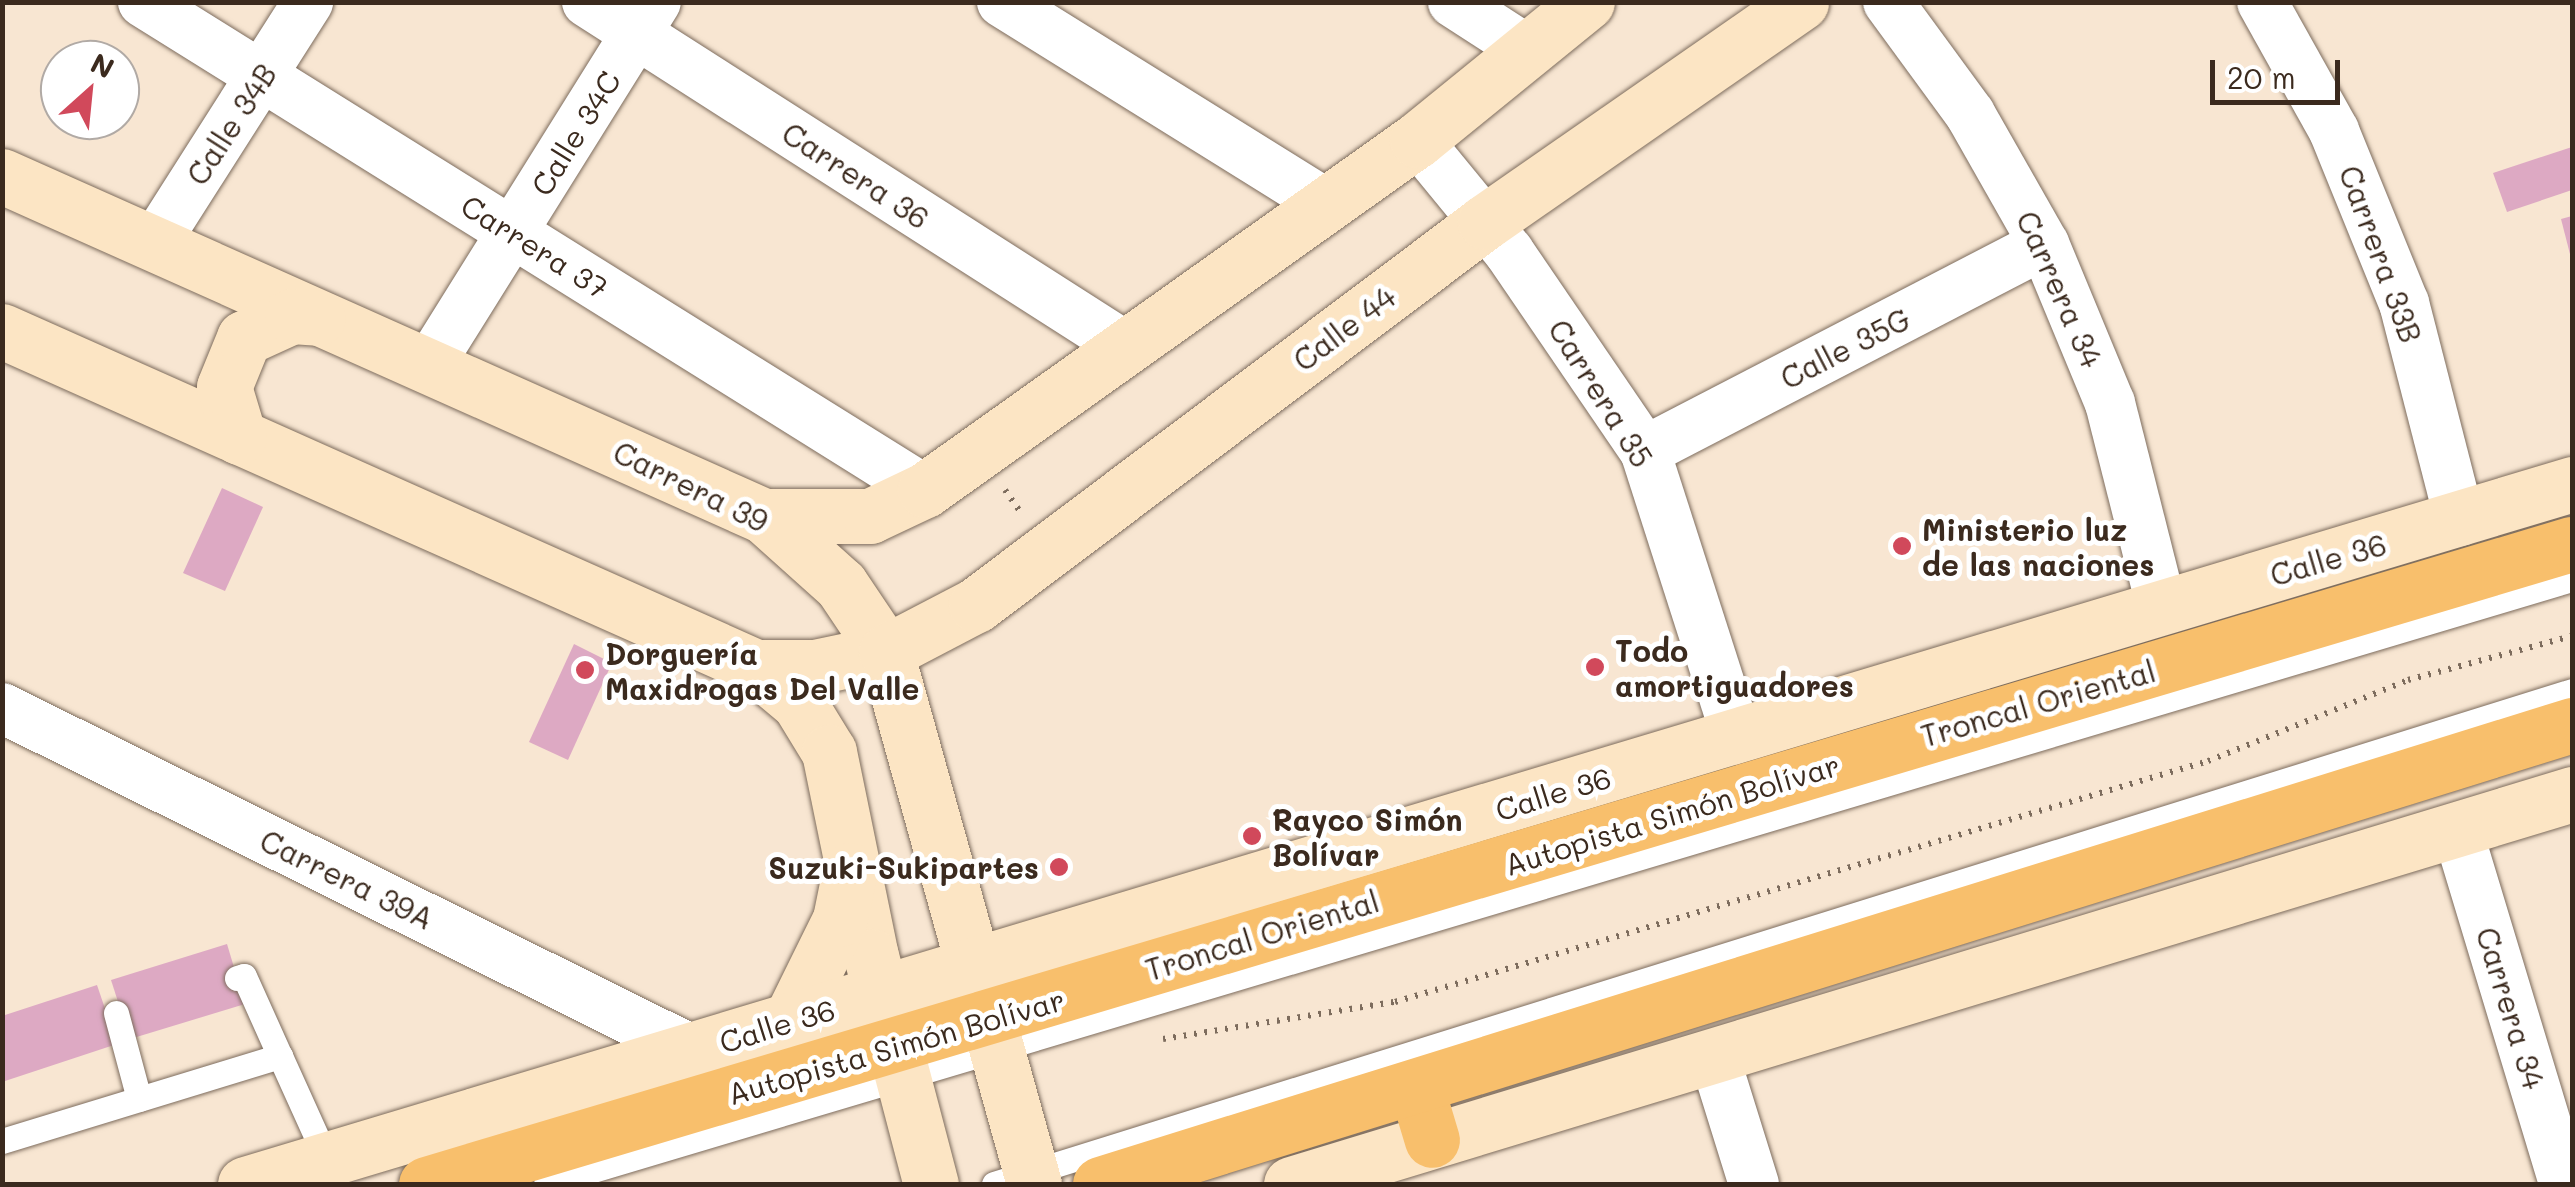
<!DOCTYPE html>
<meta charset="utf-8">
<style>
body{margin:0}
#map{position:relative;width:2575px;height:1187px;overflow:hidden;background:#f8e6d2;font-family:Mali,sans-serif}
div>[style]{position:absolute}
[style*='--x']{left:calc(var(--x)*1px);top:calc(var(--y)*1px);width:calc(var(--w)*1px);rotate:calc(var(--a)*1deg)}
.building>*{inset:0;background:#dda9c3}
.path>*{height:6px;margin-top:-3px;transform-origin:0;background:repeating-linear-gradient(90deg,#7d6c5d 0 2.5px,transparent 0 10.5px)}
.roads{filter:drop-shadow(0 0 2px #7d6c5d) drop-shadow(0 0 2px #7d6c5d)}
.lane>*{height:25px;margin:-12.5px;padding:0 12.5px;transform-origin:12.5px;border-radius:12.5px;background:#fff}
.street>*{height:50px;margin:-25px;padding:0 25px;transform-origin:25px;border-radius:25px;background:#fff}
.secondary>*{height:55px;margin:-27.5px;padding:0 27.5px;transform-origin:27.5px;border-radius:27.5px;background:#fce5c4}
.highway>*{height:55px;margin:-27.5px;padding:0 27.5px;transform-origin:27.5px;border-radius:27.5px;background:#f8bf6c}
.dots>*{width:28px;height:28px;translate:-50% -50%;box-sizing:border-box;border:5px solid #fff;border-radius:50%}
span{translate:-50% -50%;white-space:nowrap;text-align:center;line-height:1.15;-webkit-text-stroke:10px #fff;paint-order:stroke}
.street-label{font-size:30px;color:#3b2a1e}
.poi-label{font-size:30px;color:#3b2a1e;font-weight:700}
.left{translate:0 -50%;text-align:left}
.right{translate:-100% -50%;text-align:right}
.frame{position:absolute;inset:0;border:5px solid #3b2a1e;pointer-events:none}
.north{position:absolute;left:40px;top:40px;width:100px;height:100px;box-sizing:border-box;background:#fff;border:2px solid #b1aaa5;border-radius:50%;rotate:27deg;font-size:28px;font-weight:700;line-height:40px;text-align:center;color:#3b2a1e}
.north::after{content:'';display:block;margin:auto;width:35px;height:45px;background:#d1495b;clip-path:polygon(50% 0,100% 100%,50% 72%,0 100%)}
.scale{position:absolute;left:2210px;top:60px;width:130px;height:45px;box-sizing:border-box;border:5px solid #3b2a1e;border-top:0;padding-left:12px;font-size:30px;line-height:35px;white-space:nowrap;color:#3b2a1e;-webkit-text-stroke:8px #fff;paint-order:stroke}
</style>
<div id="map">
<div class="building">
<i style="clip-path:polygon(2572px 147px,2572px 190px,2507px 212px,2493px 173px)"></i>
<i style="clip-path:polygon(2572px 216px,2572px 258px,2571px 258px,2561px 219px)"></i>
<i style="clip-path:polygon(222px 488px,263px 507px,225px 591px,183px 573px)"></i>
<i style="clip-path:polygon(574px 644px,612px 663px,568px 760px,529px 742px)"></i>
<i style="clip-path:polygon(227px 944px,245px 1004px,130px 1039px,111px 980px)"></i>
<i style="clip-path:polygon(97px 985px,117px 1044px,2px 1082px,2px 1016px)"></i>
</div>
<div class="path">
<i style="--x:1005;--y:490;--w:28;--a:55"></i>
<i style="--x:1163;--y:1039;--w:235;--a:-9.1"></i>
<i style="--x:1395;--y:1002;--w:848;--a:-16.51"></i>
<i style="--x:2208;--y:761;--w:216;--a:-22"></i>
<i style="--x:2408;--y:680;--w:170;--a:-15"></i>
</div>
<div class="roads">
<div class="lane">
<i style="--x:237;--y:978;--w:7;--a:-16"></i>
<i style="--x:244;--y:976;--w:88;--a:65.8"></i>
<i style="--x:116;--y:1013;--w:89;--a:75"></i>
<i style="--x:2;--y:1141;--w:291;--a:-17"></i>
<i style="--x:280;--y:1056;--w:114;--a:65.7"></i>
<i style="--x:546;--y:1184;--w:2114;--a:-16.63"></i>
<i style="--x:994;--y:1184;--w:1653;--a:-17.35"></i>
</div>
<div class="street">
<i style="--x:143;--y:2;--w:922;--a:31.97"></i>
<i style="--x:587;--y:2;--w:639;--a:32.6"></i>
<i style="--x:1002;--y:2;--w:383;--a:31.9"></i>
<i style="--x:1453;--y:2;--w:85;--a:32.9"></i>
<i style="--x:1888;--y:2;--w:139;--a:53.8"></i>
<i style="--x:1970;--y:114;--w:150;--a:60.4"></i>
<i style="--x:2044;--y:244;--w:172;--a:67.5"></i>
<i style="--x:2110;--y:403;--w:211;--a:75.8"></i>
<i style="--x:2262;--y:2;--w:148;--a:60.8"></i>
<i style="--x:2334;--y:131;--w:186;--a:67.9"></i>
<i style="--x:2404;--y:303;--w:225;--a:75.6"></i>
<i style="--x:1417;--y:140;--w:145;--a:50.6"></i>
<i style="--x:1509;--y:252;--w:241;--a:55.7"></i>
<i style="--x:1645;--y:451;--w:301;--a:72.2"></i>
<i style="--x:154;--y:244;--w:287;--a:-57.5"></i>
<i style="--x:429;--y:365;--w:428;--a:-58"></i>
<i style="--x:1645;--y:451;--w:449;--a:-27.4"></i>
<i style="--x:2;--y:708;--w:770;--a:26.37"></i>
<i style="--x:2458;--y:832;--w:368;--a:73.2"></i>
<i style="--x:1715;--y:1059;--w:131;--a:72.7"></i>
</div>
<div class="secondary">
<i style="--x:2;--y:176;--w:834;--a:24.05"></i>
<i style="--x:764;--y:516;--w:103;--a:41.9"></i>
<i style="--x:841;--y:585;--w:81;--a:56.1"></i>
<i style="--x:886;--y:652;--w:552;--a:74.45"></i>
<i style="--x:2;--y:331;--w:825;--a:24.02"></i>
<i style="--x:756;--y:667;--w:56;--a:39.9"></i>
<i style="--x:799;--y:703;--w:57;--a:58.5"></i>
<i style="--x:829;--y:752;--w:208;--a:78.4"></i>
<i style="--x:871;--y:956;--w:236;--a:75.3"></i>
<i style="--x:239;--y:437;--w:52;--a:-106.7"></i>
<i style="--x:224;--y:387;--w:53;--a:-67.8"></i>
<i style="--x:244;--y:338;--w:53;--a:-24.6"></i>
<i style="--x:292;--y:316;--w:26;--a:4"></i>
<i style="--x:764;--y:516;--w:106;--a:0"></i>
<i style="--x:870;--y:516;--w:61;--a:-25.3"></i>
<i style="--x:925;--y:490;--w:604;--a:-35.43"></i>
<i style="--x:1417;--y:140;--w:219;--a:-39.1"></i>
<i style="--x:756;--y:667;--w:59;--a:0"></i>
<i style="--x:815;--y:667;--w:73;--a:-11.9"></i>
<i style="--x:886;--y:652;--w:102;--a:-27.6"></i>
<i style="--x:976;--y:605;--w:637;--a:-36.96"></i>
<i style="--x:1485;--y:222;--w:385;--a:-34.8"></i>
<i style="--x:781;--y:1039;--w:134;--a:-63.8"></i>
<i style="--x:840;--y:919;--w:50;--a:-78.5"></i>
<i style="--x:245;--y:1184;--w:2430;--a:-16.74"></i>
<i style="--x:1291;--y:1184;--w:1339;--a:-16.93"></i>
</div>
<div class="highway">
<i style="--x:1417;--y:1090;--w:52;--a:73.3"></i>
<i style="--x:426;--y:1184;--w:2239;--a:-16.61"></i>
<i style="--x:1100;--y:1184;--w:1542;--a:-17.32"></i>
</div>
</div>
<div class="dots">
<i style="left:1902px;top:546px;background:#d1495b"></i>
<i style="left:1595px;top:667px;background:#d1495b"></i>
<i style="left:585px;top:670px;background:#d1495b"></i>
<i style="left:1252px;top:836px;background:#d1495b"></i>
<i style="left:1059px;top:867px;background:#d1495b"></i>
</div>
<div class="street-label">
<span style="left:231px;top:124px;rotate:-57deg">Calle 34B</span>
<span style="left:575px;top:133px;rotate:-58deg">Calle 34C</span>
<span style="left:856px;top:175px;rotate:33deg">Carrera 36</span>
<span style="left:535px;top:246px;rotate:32deg">Carrera 37</span>
<span style="left:2381px;top:254px;rotate:70deg">Carrera 33B</span>
<span style="left:2060px;top:289px;rotate:66deg">Carrera 34</span>
<span style="left:1344px;top:328px;rotate:-37deg">Calle 44</span>
<span style="left:1845px;top:348px;rotate:-27deg">Calle 35G</span>
<span style="left:1601px;top:393px;rotate:58deg">Carrera 35</span>
<span style="left:691px;top:486px;rotate:26deg">Carrera 39</span>
<span style="left:2328px;top:559px;rotate:-16deg">Calle 36</span>
<span style="left:2038px;top:703px;rotate:-16deg">Troncal Oriental</span>
<span style="left:1553px;top:793px;rotate:-17deg">Calle 36</span>
<span style="left:1672px;top:814px;rotate:-17deg">Autopista Simón Bolívar</span>
<span style="left:347px;top:879px;rotate:26deg">Carrera 39A</span>
<span style="left:1262px;top:935px;rotate:-17deg">Troncal Oriental</span>
<span style="left:2511px;top:1008px;rotate:73deg">Carrera 34</span>
<span style="left:777px;top:1025px;rotate:-17deg">Calle 36</span>
<span style="left:896px;top:1046px;rotate:-16deg">Autopista Simón Bolívar</span>
</div>
<div class="poi-label">
<span class="left" style="left:1922px;top:546px">Ministerio luz<br>de las naciones</span>
<span class="left" style="left:1615px;top:667px">Todo<br>amortiguadores</span>
<span class="left" style="left:605px;top:670px">Dorguería<br>Maxidrogas Del Valle</span>
<span class="left" style="left:1272px;top:836px">Rayco Simón<br>Bolívar</span>
<span class="right" style="left:1039px;top:867px">Suzuki-Sukipartes</span>
</div>
<div class="frame"></div>
<div class="north">N</div>
<div class="scale">20 m</div>
</div>
